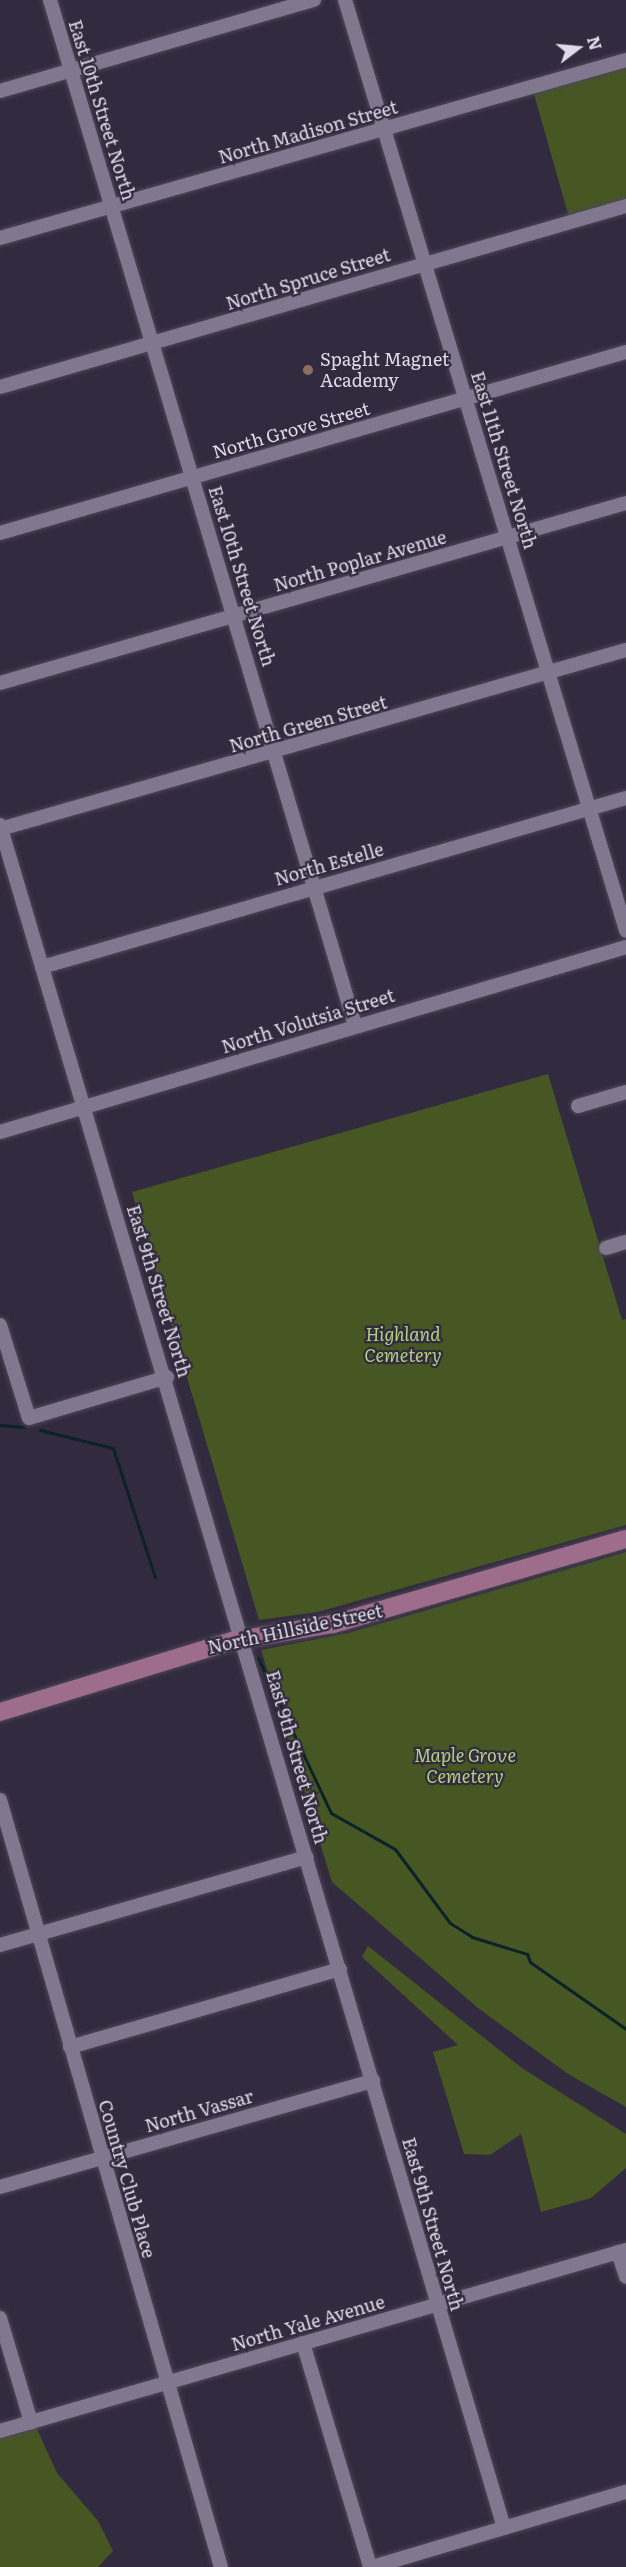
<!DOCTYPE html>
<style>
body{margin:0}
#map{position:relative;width:626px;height:2567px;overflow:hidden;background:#322a3e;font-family:Literata,serif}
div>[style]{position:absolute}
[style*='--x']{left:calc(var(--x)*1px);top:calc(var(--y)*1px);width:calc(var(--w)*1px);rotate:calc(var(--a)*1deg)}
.green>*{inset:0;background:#465724}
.stream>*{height:3px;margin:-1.5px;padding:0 1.5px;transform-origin:1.5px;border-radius:1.5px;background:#0b2229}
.roads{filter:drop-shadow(0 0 2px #4d4757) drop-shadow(0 0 2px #4d4757)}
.minor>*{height:14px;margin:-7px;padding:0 7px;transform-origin:7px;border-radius:7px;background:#81788f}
.major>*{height:18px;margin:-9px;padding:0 9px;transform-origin:9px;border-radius:9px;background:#9e6d8c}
.dots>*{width:16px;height:16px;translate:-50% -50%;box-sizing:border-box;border:3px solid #322a3e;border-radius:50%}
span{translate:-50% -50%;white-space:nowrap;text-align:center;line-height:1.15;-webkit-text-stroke:4.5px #322a3e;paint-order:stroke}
.street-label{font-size:18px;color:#dfdae7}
.poi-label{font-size:18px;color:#dfdae7}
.left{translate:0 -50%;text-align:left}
.park-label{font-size:18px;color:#b3d07f;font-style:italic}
.north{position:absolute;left:548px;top:18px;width:60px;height:60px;-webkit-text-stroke:4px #322a3e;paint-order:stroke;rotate:74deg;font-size:16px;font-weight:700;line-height:24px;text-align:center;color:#dfdae7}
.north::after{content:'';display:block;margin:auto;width:21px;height:27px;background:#dfdae7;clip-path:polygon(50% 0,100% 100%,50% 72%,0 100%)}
</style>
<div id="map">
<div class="green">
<i style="clip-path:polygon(626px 60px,626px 206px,570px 221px,532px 87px)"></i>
<i style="clip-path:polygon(548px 1074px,622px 1320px,626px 1319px,626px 1525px,318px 1612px,259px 1620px,132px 1192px)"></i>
<i style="clip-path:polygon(626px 1552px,626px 2107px,568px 2074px,478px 2008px,332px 1882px,261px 1650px,348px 1633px)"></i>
<i style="clip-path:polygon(368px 1946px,522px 2068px,626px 2134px,626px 2168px,591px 2198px,541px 2212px,521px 2134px,490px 2155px,464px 2154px,433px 2052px,458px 2045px,362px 1957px)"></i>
<i style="clip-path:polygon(36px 2427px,57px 2473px,98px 2521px,113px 2551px,98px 2567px,0 2567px,0 2437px)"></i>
</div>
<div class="stream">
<i style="--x:0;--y:1425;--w:24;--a:5"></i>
<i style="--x:40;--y:1430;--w:75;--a:13.9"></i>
<i style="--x:113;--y:1448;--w:136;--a:72"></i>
<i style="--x:258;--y:1658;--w:171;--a:64.8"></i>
<i style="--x:331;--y:1813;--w:73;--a:29.4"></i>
<i style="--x:395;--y:1849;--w:92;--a:53.4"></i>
<i style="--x:450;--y:1923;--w:26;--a:32"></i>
<i style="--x:472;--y:1937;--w:58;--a:17.2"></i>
<i style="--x:527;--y:1954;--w:9;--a:69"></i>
<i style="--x:530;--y:1962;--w:117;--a:34.9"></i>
</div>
<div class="roads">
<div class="minor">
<i style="--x:50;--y:0;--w:1069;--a:73.43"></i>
<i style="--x:345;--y:0;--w:972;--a:73.19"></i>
<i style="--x:0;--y:91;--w:327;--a:-16.2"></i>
<i style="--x:0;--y:238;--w:651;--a:-15.87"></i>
<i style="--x:0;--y:387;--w:652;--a:-16.13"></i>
<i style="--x:0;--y:533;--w:652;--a:-16.13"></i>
<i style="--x:0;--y:683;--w:651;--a:-16.04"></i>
<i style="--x:0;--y:825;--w:1776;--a:73.51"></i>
<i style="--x:0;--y:829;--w:651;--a:-15.96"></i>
<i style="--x:42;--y:967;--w:608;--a:-16.14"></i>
<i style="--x:578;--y:1106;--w:50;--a:-16.3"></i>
<i style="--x:0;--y:1132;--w:653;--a:-16.46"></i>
<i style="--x:606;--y:1248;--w:21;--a:-17"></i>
<i style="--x:0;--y:1325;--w:97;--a:72.7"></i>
<i style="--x:29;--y:1418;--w:144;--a:-16.5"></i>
<i style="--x:0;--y:1800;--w:798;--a:73.93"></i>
<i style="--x:0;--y:1945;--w:319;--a:-16"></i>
<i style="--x:70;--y:2047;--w:281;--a:-16.1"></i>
<i style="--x:0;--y:2187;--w:388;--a:-15.9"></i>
<i style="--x:618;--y:2252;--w:26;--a:72"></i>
<i style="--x:0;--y:2318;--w:109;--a:73.4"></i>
<i style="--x:303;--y:2343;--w:234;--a:73.3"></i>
<i style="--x:0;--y:2431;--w:652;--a:-16.13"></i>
<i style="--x:372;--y:2567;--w:265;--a:-16.5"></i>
</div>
<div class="major">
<i style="--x:0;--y:1712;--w:243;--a:-17"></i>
<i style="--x:232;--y:1641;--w:102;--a:-9.6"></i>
<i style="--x:333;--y:1624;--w:305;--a:-16.2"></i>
</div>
</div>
<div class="dots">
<i style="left:308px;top:370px;background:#8d6e63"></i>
</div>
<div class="street-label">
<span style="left:102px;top:110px;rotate:73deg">East 10th Street North</span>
<span style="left:308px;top:132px;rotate:-16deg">North Madison Street</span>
<span style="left:308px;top:279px;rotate:-17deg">North Spruce Street</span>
<span style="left:291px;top:430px;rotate:-16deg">North Grove Street</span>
<span style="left:504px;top:460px;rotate:73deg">East 11th Street North</span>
<span style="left:360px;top:561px;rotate:-16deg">North Poplar Avenue</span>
<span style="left:242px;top:576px;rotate:73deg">East 10th Street North</span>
<span style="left:308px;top:724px;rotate:-16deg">North Green Street</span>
<span style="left:329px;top:864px;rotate:-16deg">North Estelle</span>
<span style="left:308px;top:1021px;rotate:-17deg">North Volutsia Street</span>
<span style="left:159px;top:1291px;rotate:73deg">East 9th Street North</span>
<span style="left:295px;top:1629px;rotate:-12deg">North Hillside Street</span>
<span style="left:297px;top:1757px;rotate:74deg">East 9th Street North</span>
<span style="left:199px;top:2111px;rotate:-16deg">North Vassar</span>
<span style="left:127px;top:2179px;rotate:74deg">Country Club Place</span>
<span style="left:433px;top:2224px;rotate:74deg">East 9th Street North</span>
<span style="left:308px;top:2323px;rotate:-16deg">North Yale Avenue</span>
</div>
<div class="poi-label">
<span class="left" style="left:320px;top:370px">Spaght Magnet<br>Academy</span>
</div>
<div class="park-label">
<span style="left:403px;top:1345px">Highland<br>Cemetery</span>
<span style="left:465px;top:1766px">Maple Grove<br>Cemetery</span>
</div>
<div class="north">N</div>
</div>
